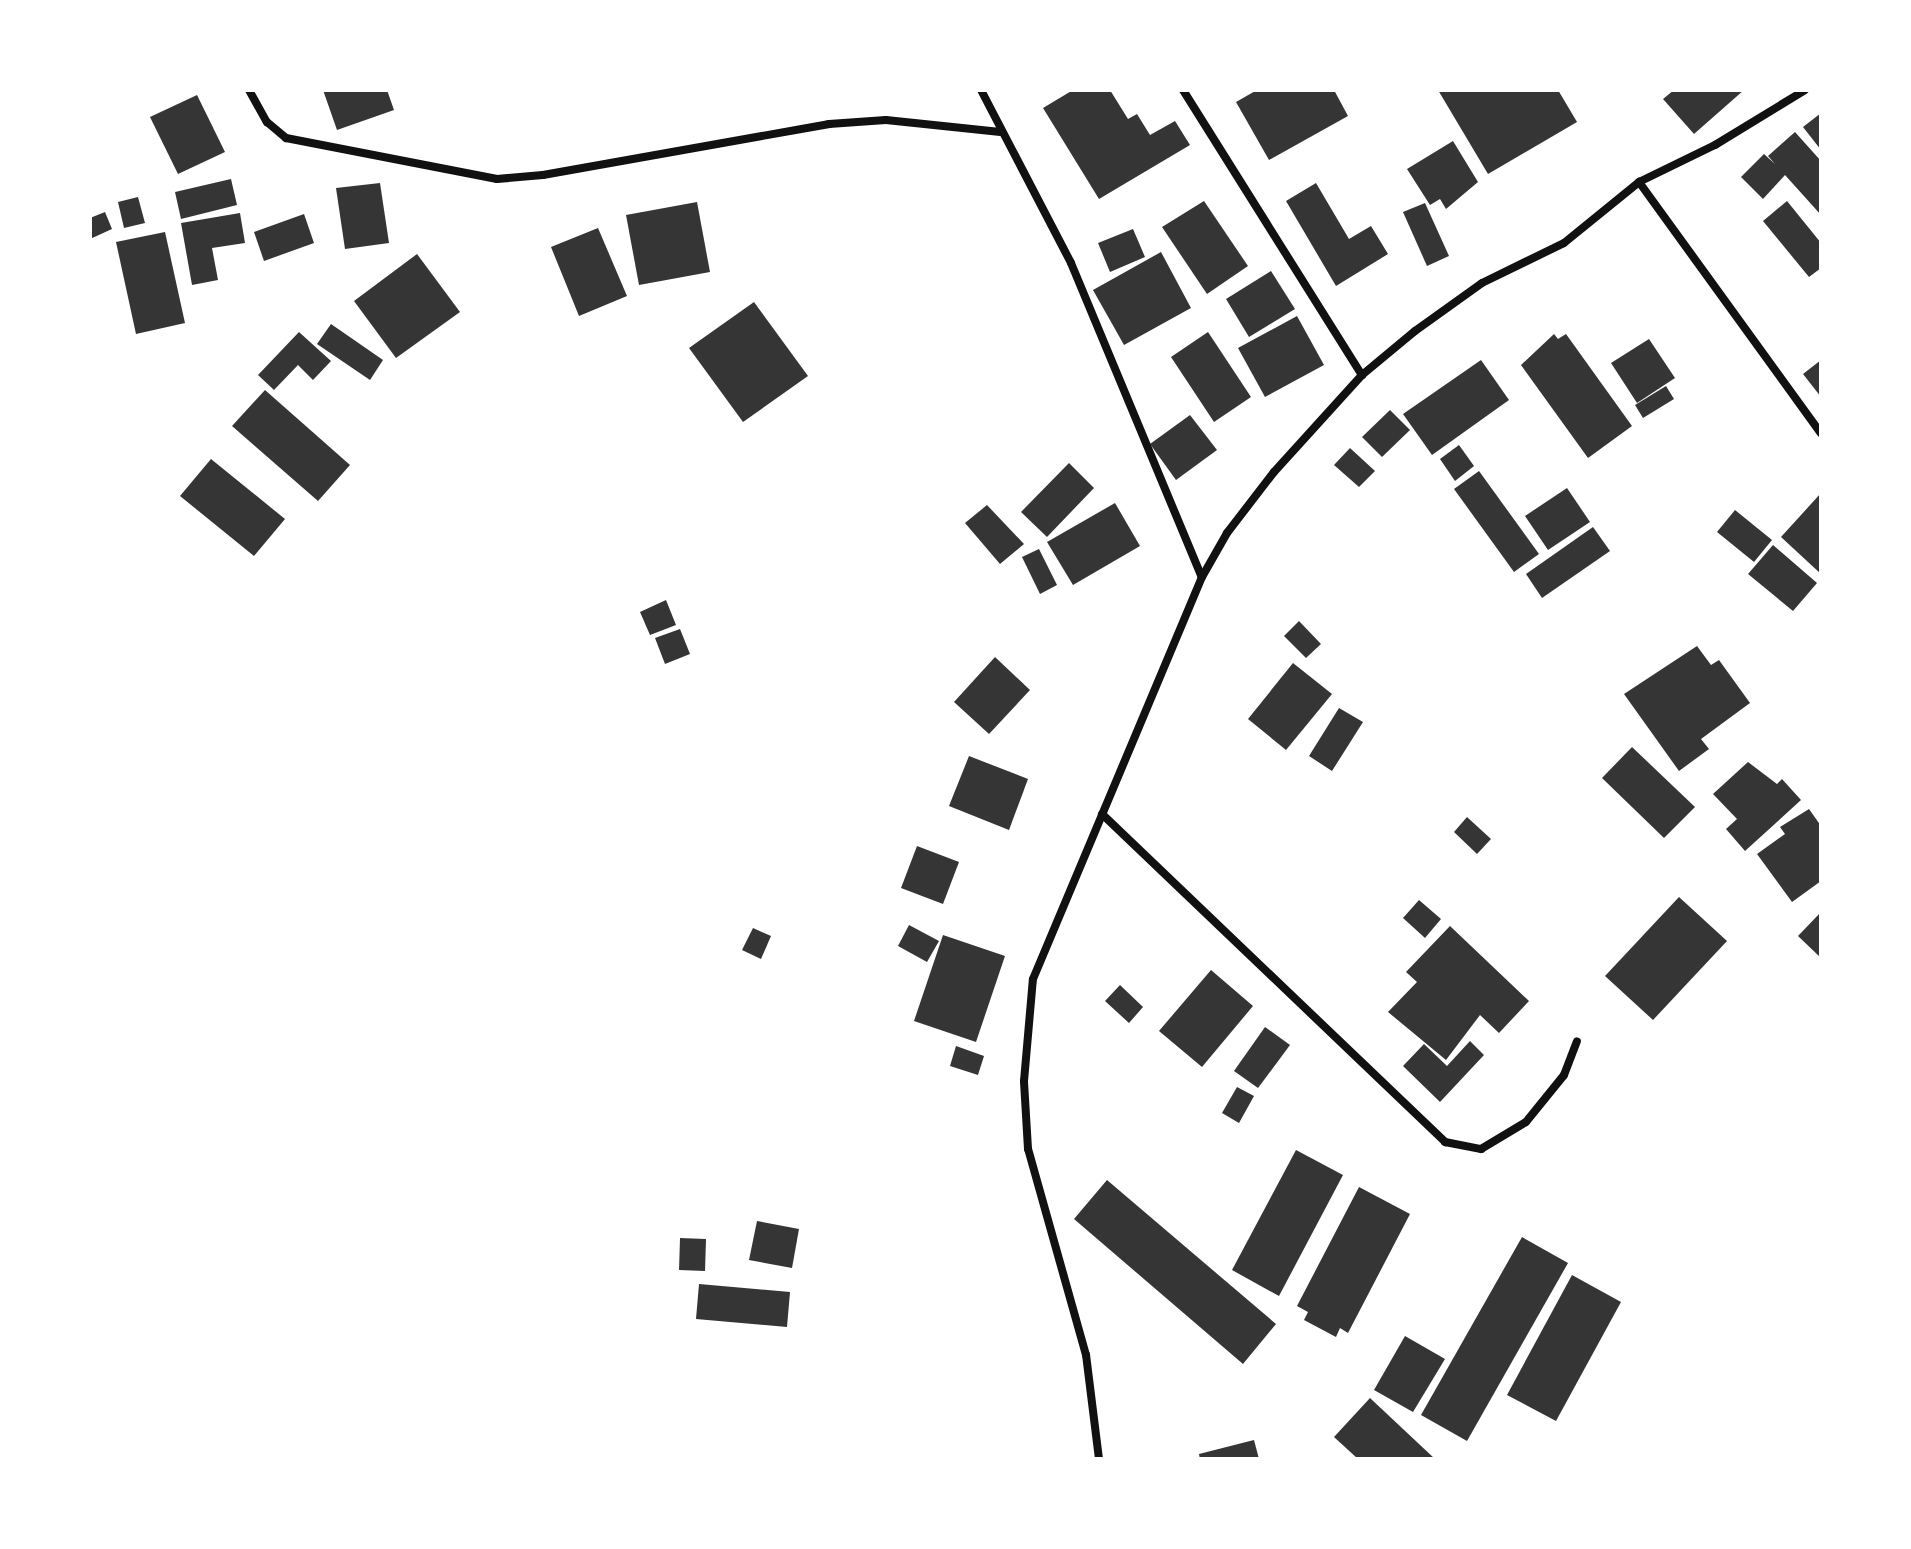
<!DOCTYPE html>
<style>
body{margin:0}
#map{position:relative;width:1911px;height:1549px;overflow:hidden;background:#fff;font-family:"IBM Plex Sans",sans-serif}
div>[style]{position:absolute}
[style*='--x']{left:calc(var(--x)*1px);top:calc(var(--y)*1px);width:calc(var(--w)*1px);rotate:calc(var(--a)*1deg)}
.building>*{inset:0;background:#353535}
.minor>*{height:8px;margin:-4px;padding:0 4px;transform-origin:4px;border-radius:4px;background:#111}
span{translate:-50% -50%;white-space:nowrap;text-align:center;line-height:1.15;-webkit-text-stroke:7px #fff;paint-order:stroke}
.frame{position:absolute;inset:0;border:92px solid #fff;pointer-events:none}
</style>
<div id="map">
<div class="building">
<i style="clip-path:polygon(323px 90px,387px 90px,394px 110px,337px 130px)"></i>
<i style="clip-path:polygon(1073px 90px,1110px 90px,1128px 119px,1137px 114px,1150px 135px,1175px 121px,1190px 145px,1099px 199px,1043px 108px)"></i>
<i style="clip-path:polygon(1257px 90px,1334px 90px,1348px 116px,1269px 160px,1236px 102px)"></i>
<i style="clip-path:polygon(1438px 90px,1558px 90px,1577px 122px,1488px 174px)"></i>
<i style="clip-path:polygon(1674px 90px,1744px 90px,1694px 134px,1663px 99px)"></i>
<i style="clip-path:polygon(197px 95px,225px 152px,178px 174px,150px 117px)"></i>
<i style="clip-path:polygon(1821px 113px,1821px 150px,1803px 127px)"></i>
<i style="clip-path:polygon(1795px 132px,1821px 161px,1821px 215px,1785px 175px,1763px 199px,1741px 177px,1764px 154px,1775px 164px,1768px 156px)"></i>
<i style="clip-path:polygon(1453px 141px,1478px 182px,1446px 209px,1440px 199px,1430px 205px,1407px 169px)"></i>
<i style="clip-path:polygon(231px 179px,237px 205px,181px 219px,175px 192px)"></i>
<i style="clip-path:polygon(380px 183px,389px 243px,345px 249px,336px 188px)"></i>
<i style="clip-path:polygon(1316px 183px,1349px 239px,1371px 226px,1388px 254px,1336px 286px,1286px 201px)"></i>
<i style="clip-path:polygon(138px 197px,145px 223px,124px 228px,118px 202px)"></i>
<i style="clip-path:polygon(1204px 201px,1248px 266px,1207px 294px,1162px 227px)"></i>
<i style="clip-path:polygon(1787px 201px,1821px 243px,1821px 268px,1809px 277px,1763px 221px)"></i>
<i style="clip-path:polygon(697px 202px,710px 272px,639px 285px,626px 215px)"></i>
<i style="clip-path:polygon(1425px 203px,1449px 256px,1427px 266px,1403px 212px)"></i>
<i style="clip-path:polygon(105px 212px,112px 229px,90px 239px,90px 218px)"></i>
<i style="clip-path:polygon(240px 213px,245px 243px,212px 248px,218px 280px,192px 285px,181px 223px)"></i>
<i style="clip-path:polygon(304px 214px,314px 243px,264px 261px,254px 232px)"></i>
<i style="clip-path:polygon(598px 228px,627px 296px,579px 316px,551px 247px)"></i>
<i style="clip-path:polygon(1133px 229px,1145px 257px,1110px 272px,1098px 243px)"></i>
<i style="clip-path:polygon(165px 232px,185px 323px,136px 334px,116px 242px)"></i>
<i style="clip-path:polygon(1161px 252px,1191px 308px,1124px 345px,1093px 290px)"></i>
<i style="clip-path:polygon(417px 254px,460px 312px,396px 358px,354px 301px)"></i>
<i style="clip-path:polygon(1271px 271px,1295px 309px,1249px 337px,1226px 299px)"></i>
<i style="clip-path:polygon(754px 302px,808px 376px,743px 422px,689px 348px)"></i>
<i style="clip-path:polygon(1297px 316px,1324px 365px,1265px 397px,1238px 348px)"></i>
<i style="clip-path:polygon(331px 324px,383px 360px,370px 380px,317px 344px)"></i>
<i style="clip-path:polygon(299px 332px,331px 361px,313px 380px,298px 365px,274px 390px,258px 375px)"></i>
<i style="clip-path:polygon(1208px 332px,1251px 397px,1214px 422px,1171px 357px)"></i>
<i style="clip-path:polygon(1554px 334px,1558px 339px,1566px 334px,1632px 426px,1588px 458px,1521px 365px)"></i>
<i style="clip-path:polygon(1649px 339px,1675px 378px,1637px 403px,1611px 363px)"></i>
<i style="clip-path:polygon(1481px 360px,1509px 400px,1432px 455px,1403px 414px)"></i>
<i style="clip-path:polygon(1821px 360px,1821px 397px,1803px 374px)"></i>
<i style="clip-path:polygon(1666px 386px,1674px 399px,1643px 418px,1635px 405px)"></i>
<i style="clip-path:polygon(265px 390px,350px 465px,318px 501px,232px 426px)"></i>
<i style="clip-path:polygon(1390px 410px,1410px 430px,1382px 457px,1362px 437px)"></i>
<i style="clip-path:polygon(1190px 415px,1217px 450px,1176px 480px,1150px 444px)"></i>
<i style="clip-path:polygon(1459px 445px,1474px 466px,1455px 481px,1440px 459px)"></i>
<i style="clip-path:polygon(1350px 448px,1375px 471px,1359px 487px,1334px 465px)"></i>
<i style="clip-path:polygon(211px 459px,285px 519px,254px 556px,180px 496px)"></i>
<i style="clip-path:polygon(1069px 463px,1094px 488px,1047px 537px,1021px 512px)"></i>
<i style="clip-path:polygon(1479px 471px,1539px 554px,1514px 572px,1454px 489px)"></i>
<i style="clip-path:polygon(1567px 488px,1590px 522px,1548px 550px,1525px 516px)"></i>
<i style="clip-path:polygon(1821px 493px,1821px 574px,1781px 537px)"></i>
<i style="clip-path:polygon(1115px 503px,1140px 546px,1073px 585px,1047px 542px)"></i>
<i style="clip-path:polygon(987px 505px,1024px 544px,1000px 564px,965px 523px)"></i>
<i style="clip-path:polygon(1735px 510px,1772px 540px,1754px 562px,1717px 532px)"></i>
<i style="clip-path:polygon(1593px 527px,1610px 551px,1542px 598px,1526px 574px)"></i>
<i style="clip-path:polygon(1773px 545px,1817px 583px,1793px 611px,1748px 574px)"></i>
<i style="clip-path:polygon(1039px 549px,1057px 585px,1040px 594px,1022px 557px)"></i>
<i style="clip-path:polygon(666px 600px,676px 625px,650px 635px,640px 612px)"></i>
<i style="clip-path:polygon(1299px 621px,1321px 644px,1306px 658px,1284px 636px)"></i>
<i style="clip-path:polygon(680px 629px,690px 654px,665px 664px,655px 638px)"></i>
<i style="clip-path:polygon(1697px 646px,1711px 665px,1719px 660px,1750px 703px,1701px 739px,1709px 749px,1679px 771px,1624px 694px)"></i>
<i style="clip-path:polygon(995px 657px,1030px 690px,989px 734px,954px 702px)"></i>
<i style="clip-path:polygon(1293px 663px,1332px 694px,1286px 750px,1248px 719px)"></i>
<i style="clip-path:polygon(1339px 708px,1363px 722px,1332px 771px,1309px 756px)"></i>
<i style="clip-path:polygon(1632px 747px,1695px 807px,1664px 838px,1602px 778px)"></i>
<i style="clip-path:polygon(969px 756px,1028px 779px,1009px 830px,949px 806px)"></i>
<i style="clip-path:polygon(1748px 762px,1777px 784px,1782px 779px,1801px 800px,1745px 851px,1726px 829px,1737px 819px,1713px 794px)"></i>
<i style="clip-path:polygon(1809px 809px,1821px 826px,1821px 881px,1792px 902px,1757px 854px,1785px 834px,1780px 827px)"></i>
<i style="clip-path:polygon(1467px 817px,1491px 839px,1477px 854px,1454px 832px)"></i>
<i style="clip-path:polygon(917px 846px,959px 862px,943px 904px,901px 888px)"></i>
<i style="clip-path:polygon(1679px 897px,1727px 941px,1653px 1020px,1605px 976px)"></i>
<i style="clip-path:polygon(1419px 900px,1441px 919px,1425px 938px,1403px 918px)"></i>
<i style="clip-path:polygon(1821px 912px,1821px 958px,1798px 936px)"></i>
<i style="clip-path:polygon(909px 925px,939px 941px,927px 962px,898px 946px)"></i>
<i style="clip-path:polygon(1450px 926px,1529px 1001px,1499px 1033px,1480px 1015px,1446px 1060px,1388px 1012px,1417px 982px,1406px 972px)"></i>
<i style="clip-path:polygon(753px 928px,771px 936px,761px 959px,742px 950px)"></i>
<i style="clip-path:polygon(943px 935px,1005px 956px,976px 1042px,914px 1021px)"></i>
<i style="clip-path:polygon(1211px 970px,1253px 1006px,1202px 1067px,1159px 1031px)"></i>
<i style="clip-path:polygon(1120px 985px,1143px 1007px,1129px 1023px,1105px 1001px)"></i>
<i style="clip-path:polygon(1265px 1027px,1290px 1045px,1258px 1088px,1234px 1071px)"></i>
<i style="clip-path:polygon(1470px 1041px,1484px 1055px,1440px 1102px,1403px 1066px,1424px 1044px,1447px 1066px)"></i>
<i style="clip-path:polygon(956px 1046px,984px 1056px,978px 1075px,950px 1066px)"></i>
<i style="clip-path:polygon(1237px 1087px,1254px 1096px,1239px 1123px,1222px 1113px)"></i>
<i style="clip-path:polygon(1296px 1150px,1343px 1175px,1279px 1296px,1232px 1270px)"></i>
<i style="clip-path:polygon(1107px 1180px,1276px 1324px,1243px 1364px,1074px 1219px)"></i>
<i style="clip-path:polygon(1359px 1187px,1410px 1214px,1348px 1333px,1340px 1328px,1336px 1337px,1304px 1320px,1308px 1312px,1297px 1306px)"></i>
<i style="clip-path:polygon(757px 1221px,799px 1229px,792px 1268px,749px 1260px)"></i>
<i style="clip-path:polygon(1522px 1237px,1568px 1263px,1467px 1441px,1421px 1415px)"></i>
<i style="clip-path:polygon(680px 1238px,706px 1239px,705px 1271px,679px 1270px)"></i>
<i style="clip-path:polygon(1572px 1275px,1621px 1302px,1556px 1421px,1507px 1395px)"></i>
<i style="clip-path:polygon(699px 1284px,790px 1292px,787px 1327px,696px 1319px)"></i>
<i style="clip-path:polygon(1405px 1336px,1445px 1359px,1413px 1412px,1374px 1390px)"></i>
<i style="clip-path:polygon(1370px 1398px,1435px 1459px,1358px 1459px,1334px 1437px)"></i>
<i style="clip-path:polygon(1254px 1440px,1259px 1459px,1200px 1459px,1199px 1454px)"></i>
</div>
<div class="minor">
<i style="--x:249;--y:90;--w:37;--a:61"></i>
<i style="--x:267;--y:122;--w:25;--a:40"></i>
<i style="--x:286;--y:138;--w:215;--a:11"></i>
<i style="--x:497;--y:179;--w:46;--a:-5"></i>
<i style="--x:543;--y:175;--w:291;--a:-10.1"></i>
<i style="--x:829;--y:124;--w:57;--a:-4"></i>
<i style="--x:886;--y:120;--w:115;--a:6"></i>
<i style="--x:981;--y:90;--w:195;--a:62.5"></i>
<i style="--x:1071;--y:263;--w:340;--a:67.4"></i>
<i style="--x:1183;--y:90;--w:337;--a:57.9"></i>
<i style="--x:1639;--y:182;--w:310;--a:54.1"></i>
<i style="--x:1102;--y:814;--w:475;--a:43.7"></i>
<i style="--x:1445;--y:1142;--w:37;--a:11"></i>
<i style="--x:1481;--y:1149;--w:52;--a:-31"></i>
<i style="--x:1526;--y:1122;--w:60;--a:-51"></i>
<i style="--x:1564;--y:1075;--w:36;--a:-69"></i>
<i style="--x:1099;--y:1459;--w:105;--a:-97.1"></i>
<i style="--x:1086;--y:1355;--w:214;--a:-105.7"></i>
<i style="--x:1028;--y:1149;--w:68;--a:-93.4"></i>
<i style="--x:1024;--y:1081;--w:102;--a:-85"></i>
<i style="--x:1033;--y:979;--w:436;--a:-67.2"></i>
<i style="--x:1202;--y:577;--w:51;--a:-60.4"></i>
<i style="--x:1227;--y:533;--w:77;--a:-52.4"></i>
<i style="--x:1274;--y:472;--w:131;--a:-47.8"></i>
<i style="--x:1362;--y:375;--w:69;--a:-39.7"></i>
<i style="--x:1415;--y:331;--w:82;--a:-35.6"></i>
<i style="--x:1482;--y:283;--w:91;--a:-26"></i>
<i style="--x:1564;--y:243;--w:97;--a:-39.1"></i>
<i style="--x:1639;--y:182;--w:85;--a:-26"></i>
<i style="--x:1715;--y:145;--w:105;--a:-31.4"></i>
</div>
<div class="frame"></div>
</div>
